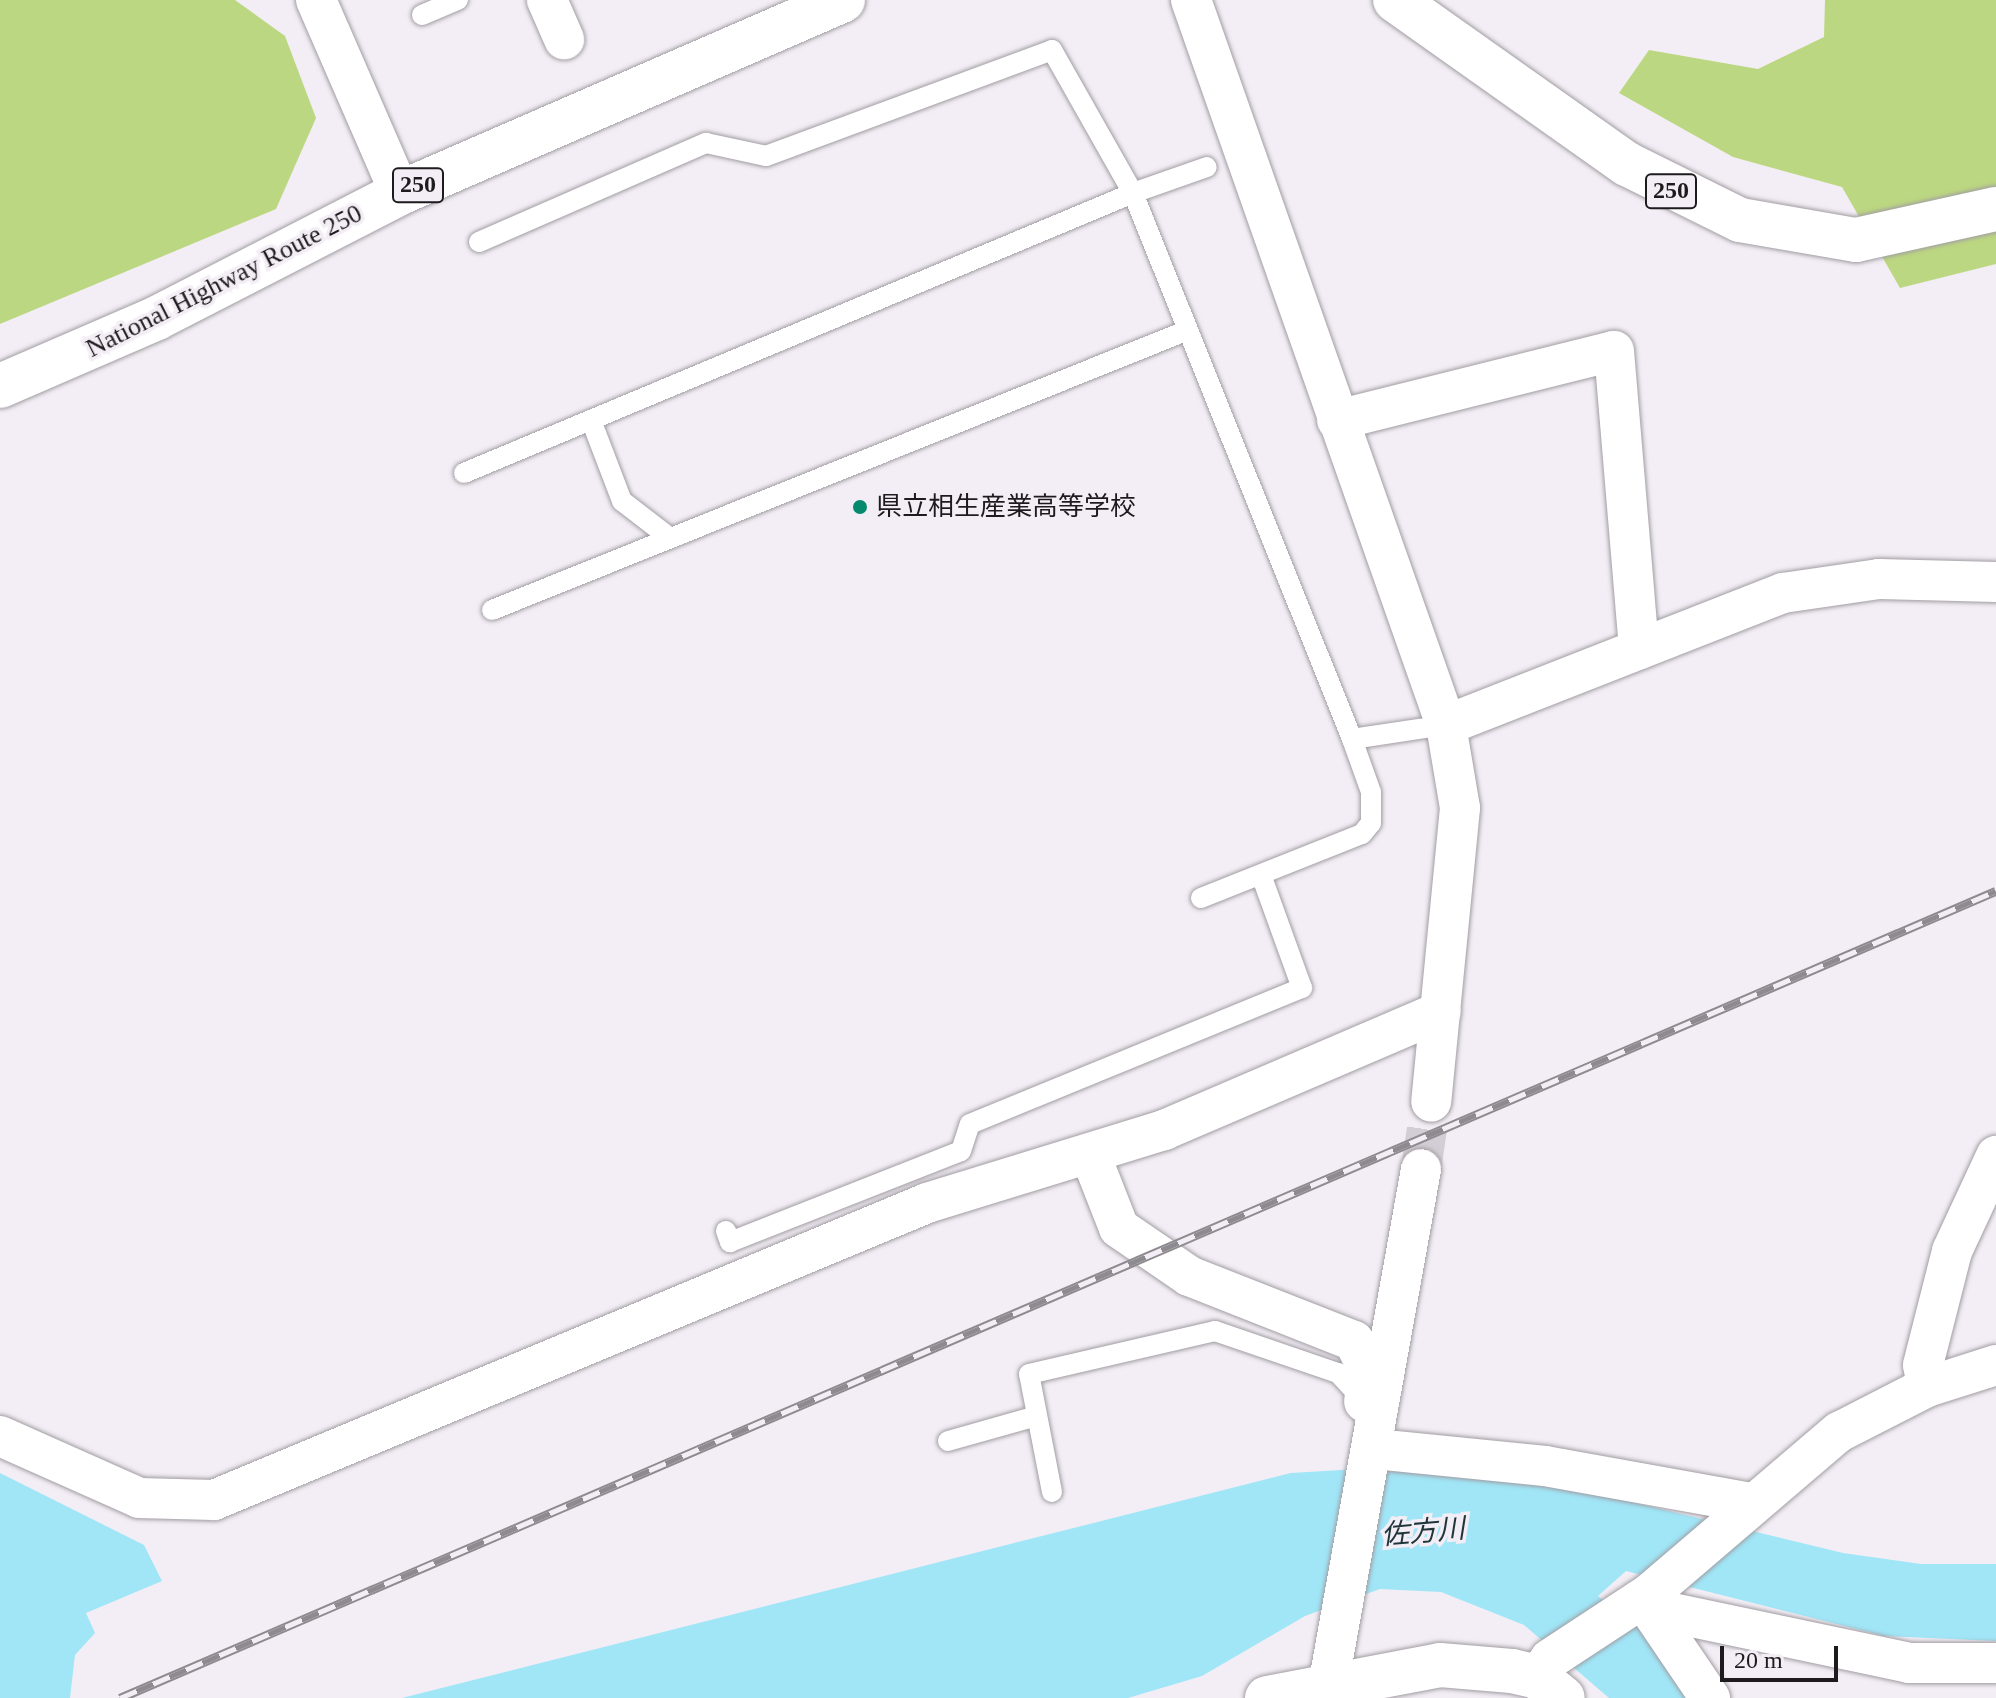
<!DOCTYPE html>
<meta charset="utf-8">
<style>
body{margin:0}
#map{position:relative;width:1996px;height:1698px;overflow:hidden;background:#f3eef5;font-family:"Times New Roman","Noto Sans JP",serif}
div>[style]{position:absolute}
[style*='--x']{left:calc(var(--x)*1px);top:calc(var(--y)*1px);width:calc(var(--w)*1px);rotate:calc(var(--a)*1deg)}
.green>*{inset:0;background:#bcd781}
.water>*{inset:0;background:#a0e6f7}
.street-tunnel>*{height:40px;margin-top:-20px;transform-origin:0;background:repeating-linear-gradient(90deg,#d3ced5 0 40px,transparent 0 60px)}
.roads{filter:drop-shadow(0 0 2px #a19da3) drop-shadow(0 0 2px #a19da3)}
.lane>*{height:20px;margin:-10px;padding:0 10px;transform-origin:10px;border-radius:10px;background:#fff}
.street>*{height:40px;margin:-20px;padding:0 20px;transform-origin:20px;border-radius:20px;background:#fff}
.secondary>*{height:44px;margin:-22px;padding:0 22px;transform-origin:22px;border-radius:22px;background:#fff}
.highway>*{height:44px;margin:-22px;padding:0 22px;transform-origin:22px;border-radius:22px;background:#fff}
.rail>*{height:9px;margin-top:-4.5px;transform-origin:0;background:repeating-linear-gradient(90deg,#f3eef5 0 18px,#8e8b90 0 36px);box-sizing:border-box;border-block:2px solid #8e8b90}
.dots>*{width:22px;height:22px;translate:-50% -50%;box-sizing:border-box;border:4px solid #f3eef5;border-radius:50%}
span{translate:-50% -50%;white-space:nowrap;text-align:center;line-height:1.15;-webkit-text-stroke:7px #f3eef5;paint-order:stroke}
.shield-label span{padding:2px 6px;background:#f3eef5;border:2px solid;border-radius:6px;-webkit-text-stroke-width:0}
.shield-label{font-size:24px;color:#1d1b1e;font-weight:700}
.street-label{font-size:26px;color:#1d1b1e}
.poi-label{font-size:26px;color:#1d1b1e}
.left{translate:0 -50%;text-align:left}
.water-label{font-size:28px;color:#1e353a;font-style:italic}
.scale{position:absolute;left:1720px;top:1646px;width:118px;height:36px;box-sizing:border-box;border:4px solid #1d1b1e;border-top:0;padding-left:10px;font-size:24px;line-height:28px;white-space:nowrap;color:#1d1b1e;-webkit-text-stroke:6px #f3eef5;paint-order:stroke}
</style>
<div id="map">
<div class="green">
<i style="clip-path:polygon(0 0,235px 0,285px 36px,316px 118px,276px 209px,0 324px)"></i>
<i style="clip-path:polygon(1825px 0,1996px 0,1996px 264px,1900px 288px,1842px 187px,1733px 157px,1619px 93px,1649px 50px,1758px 69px,1824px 37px)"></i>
</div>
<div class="water">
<i style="clip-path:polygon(1392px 1467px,1512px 1473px,1843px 1553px,1921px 1564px,1996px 1564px,1996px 1641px,1884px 1636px,1626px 1571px,1598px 1596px,1646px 1634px,1690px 1698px,1609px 1698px,1524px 1625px,1441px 1592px,1380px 1589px,1305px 1616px,1202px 1676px,1128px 1698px,402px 1698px,1291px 1473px)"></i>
<i style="clip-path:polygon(0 1473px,144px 1545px,162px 1581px,86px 1613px,95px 1633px,75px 1655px,70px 1698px,0 1698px)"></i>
</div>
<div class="street-tunnel">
<i style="--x:1421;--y:1169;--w:68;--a:-81.5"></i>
</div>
<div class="roads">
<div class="lane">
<i style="--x:422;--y:15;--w:39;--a:-23"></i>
<i style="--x:479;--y:242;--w:248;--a:-23.6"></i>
<i style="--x:706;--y:143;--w:61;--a:12.2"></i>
<i style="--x:766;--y:156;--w:305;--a:-20.3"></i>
<i style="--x:1052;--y:50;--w:164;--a:60.5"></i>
<i style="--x:1133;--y:193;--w:78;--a:-19.4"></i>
<i style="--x:591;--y:420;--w:87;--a:69.1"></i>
<i style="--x:622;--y:501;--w:61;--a:37.6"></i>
<i style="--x:464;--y:473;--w:725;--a:-22.71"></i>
<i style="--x:1133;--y:193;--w:588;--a:68.14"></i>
<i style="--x:492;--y:610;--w:750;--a:-21.91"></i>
<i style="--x:1201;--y:898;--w:173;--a:-21.7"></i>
<i style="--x:1362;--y:834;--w:14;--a:-51"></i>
<i style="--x:1371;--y:823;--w:31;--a:-90"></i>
<i style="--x:1371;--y:792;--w:56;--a:-109.7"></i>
<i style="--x:1352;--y:739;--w:95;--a:-8.5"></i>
<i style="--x:726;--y:1231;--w:12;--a:70"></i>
<i style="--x:730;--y:1242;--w:248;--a:-21.5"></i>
<i style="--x:961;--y:1151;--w:28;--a:-72"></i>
<i style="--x:970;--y:1124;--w:359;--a:-22.3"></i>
<i style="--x:1302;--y:988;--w:120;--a:-109.9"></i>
<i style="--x:948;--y:1441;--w:88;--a:-15.8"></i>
<i style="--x:1052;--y:1492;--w:120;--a:-101"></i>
<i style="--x:1029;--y:1374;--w:191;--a:-13"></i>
<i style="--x:1215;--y:1331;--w:130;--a:18.9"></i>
<i style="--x:1338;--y:1373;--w:35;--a:47"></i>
</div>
<div class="street">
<i style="--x:316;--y:0;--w:210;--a:66.5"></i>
<i style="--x:547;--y:0;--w:43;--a:66.4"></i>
<i style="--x:1191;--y:0;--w:769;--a:70.62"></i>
<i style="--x:1446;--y:725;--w:84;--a:80.4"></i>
<i style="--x:1460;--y:808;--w:295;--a:95.6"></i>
<i style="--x:1337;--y:420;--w:285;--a:-14"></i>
<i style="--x:1614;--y:351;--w:299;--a:85.2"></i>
<i style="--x:1446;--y:725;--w:362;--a:-21.4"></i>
<i style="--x:1783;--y:593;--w:97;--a:-8.3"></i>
<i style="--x:1879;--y:579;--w:117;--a:1.5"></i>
<i style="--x:1090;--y:1154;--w:79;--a:68.6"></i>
<i style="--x:1119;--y:1228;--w:85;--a:34.4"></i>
<i style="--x:1189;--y:1276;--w:177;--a:21.5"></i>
<i style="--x:1354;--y:1341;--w:32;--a:64"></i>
<i style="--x:1368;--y:1370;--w:32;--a:97"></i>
<i style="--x:1927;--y:1387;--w:22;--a:-100"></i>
<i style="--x:1923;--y:1365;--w:118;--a:-75.7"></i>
<i style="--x:1952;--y:1251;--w:105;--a:-65.1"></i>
<i style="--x:0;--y:1436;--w:152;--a:24"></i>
<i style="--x:139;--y:1498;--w:75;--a:1.5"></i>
<i style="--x:214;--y:1500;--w:772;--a:-22.61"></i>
<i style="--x:927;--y:1203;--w:248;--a:-17.1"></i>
<i style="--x:1164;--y:1130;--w:301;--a:-23.2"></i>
<i style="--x:1375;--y:1449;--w:171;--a:5.7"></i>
<i style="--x:1545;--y:1466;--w:209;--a:10.2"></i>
<i style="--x:1640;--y:1600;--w:12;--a:42"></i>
<i style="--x:1649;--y:1608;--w:266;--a:11.9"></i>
<i style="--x:1909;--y:1663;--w:87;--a:0"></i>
<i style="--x:1649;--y:1608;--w:109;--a:55.9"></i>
<i style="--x:1537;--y:1677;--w:22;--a:-54"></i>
<i style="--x:1550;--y:1659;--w:118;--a:-33.3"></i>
<i style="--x:1649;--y:1594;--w:250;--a:-40.5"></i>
<i style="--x:1839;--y:1432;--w:99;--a:-27.1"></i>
<i style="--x:1927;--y:1387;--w:72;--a:-17.7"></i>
<i style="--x:1329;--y:1681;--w:520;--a:-79.81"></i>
</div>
<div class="secondary">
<i style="--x:1267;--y:1698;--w:176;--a:-10.8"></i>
<i style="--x:1440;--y:1665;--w:72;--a:4.8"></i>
<i style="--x:1512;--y:1671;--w:26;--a:13"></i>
<i style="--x:1537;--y:1677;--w:33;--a:39"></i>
</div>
<div class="highway">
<i style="--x:1395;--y:0;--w:284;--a:35.3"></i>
<i style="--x:1627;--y:164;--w:126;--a:26.4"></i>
<i style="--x:1740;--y:220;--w:118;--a:9.8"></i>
<i style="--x:1856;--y:240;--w:143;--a:-12.5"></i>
<i style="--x:0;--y:386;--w:171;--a:-23.4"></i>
<i style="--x:157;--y:318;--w:273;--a:-27.2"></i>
<i style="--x:400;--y:193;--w:483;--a:-23.5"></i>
</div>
</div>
<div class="rail">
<i style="--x:120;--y:1698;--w:2042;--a:-23.28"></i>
</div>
<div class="dots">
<i style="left:860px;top:507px;background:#06896d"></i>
</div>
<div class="shield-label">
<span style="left:418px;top:185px">250</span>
<span style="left:1671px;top:191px">250</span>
</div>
<div class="street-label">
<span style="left:224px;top:281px;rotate:-27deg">National Highway Route 250</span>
</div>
<div class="poi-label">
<span class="left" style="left:876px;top:507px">県立相生産業高等学校</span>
</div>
<div class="water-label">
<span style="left:1423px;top:1532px;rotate:-5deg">佐方川</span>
</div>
<div class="scale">20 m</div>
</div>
